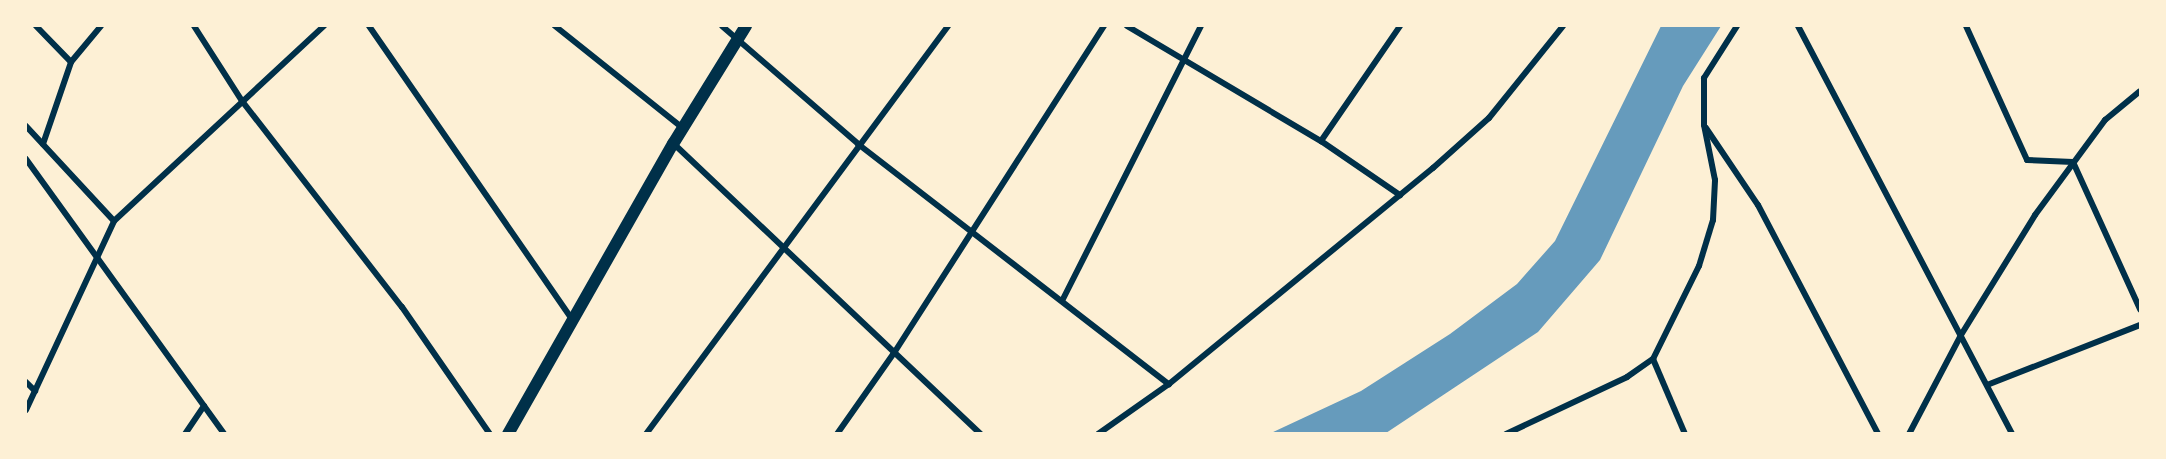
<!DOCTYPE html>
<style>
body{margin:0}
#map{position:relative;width:2166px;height:459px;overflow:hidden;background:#fdf0d5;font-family:Lora,serif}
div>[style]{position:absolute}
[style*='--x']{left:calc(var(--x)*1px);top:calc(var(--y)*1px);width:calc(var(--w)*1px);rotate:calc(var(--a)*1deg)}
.water>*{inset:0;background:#669bbc}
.minor>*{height:6px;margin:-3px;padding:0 3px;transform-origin:3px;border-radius:3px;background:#003049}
.secondary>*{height:12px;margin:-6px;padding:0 6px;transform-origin:6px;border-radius:6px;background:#003049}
span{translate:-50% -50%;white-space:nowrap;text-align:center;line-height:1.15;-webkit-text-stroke:6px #fdf0d5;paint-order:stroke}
.frame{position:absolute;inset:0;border:27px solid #fdf0d5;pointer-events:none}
</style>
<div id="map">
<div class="water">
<i style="clip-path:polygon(1661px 26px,1721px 26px,1683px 86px,1600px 260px,1538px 332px,1386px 433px,1271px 433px,1361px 391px,1450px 334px,1517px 284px,1555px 241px)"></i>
</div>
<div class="minor">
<i style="--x:36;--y:26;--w:50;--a:45.8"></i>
<i style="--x:194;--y:26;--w:89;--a:57.4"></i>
<i style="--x:242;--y:101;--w:261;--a:52.2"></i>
<i style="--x:402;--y:307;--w:155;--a:55.3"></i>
<i style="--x:369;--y:26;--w:356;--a:55.3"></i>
<i style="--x:555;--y:26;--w:164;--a:38.6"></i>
<i style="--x:722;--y:26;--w:180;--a:40.9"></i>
<i style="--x:858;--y:144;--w:393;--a:37.7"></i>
<i style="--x:1127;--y:26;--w:226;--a:30.7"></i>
<i style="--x:1321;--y:141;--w:96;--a:34.4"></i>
<i style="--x:1798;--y:26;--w:461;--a:62.3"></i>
<i style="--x:1966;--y:26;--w:147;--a:65.5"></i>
<i style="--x:2027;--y:160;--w:46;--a:2.5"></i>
<i style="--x:2073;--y:162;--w:162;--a:65.5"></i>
<i style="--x:26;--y:126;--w:129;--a:47.2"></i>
<i style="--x:1706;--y:128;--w:93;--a:56"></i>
<i style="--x:1758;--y:205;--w:259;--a:62.3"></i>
<i style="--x:1321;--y:141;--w:140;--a:-55.5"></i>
<i style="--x:43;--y:144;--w:87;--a:-71.1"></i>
<i style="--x:71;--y:62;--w:47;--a:-50.2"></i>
<i style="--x:674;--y:144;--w:422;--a:43.4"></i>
<i style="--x:26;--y:159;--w:339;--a:54.2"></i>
<i style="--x:1062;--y:301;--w:308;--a:-63.2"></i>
<i style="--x:1653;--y:359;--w:82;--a:66.9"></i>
<i style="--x:26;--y:382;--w:13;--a:45"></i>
<i style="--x:1987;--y:385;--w:164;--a:-21.4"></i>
<i style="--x:26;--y:410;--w:208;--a:-65"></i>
<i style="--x:114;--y:221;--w:287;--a:-42.9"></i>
<i style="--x:185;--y:434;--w:34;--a:-56"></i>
<i style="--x:646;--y:434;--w:508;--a:-53.49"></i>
<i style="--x:837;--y:434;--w:99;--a:-54.9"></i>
<i style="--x:894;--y:353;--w:389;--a:-57.3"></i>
<i style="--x:1098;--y:434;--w:87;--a:-35.2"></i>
<i style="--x:1169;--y:384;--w:341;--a:-39.3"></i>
<i style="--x:1433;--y:168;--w:75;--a:-41.8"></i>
<i style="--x:1489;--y:118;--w:118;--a:-51.2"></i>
<i style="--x:1506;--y:434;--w:134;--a:-25.2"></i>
<i style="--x:1627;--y:377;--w:32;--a:-35"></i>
<i style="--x:1653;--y:359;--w:104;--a:-63.7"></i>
<i style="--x:1699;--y:266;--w:48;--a:-73.1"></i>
<i style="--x:1713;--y:220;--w:40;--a:-87.1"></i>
<i style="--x:1715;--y:180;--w:56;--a:-101.3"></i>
<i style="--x:1704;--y:125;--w:47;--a:-90"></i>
<i style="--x:1704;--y:78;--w:62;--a:-57.6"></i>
<i style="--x:1909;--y:434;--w:112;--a:-62.3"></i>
<i style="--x:1961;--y:335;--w:141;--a:-58.3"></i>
<i style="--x:2035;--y:215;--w:118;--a:-53.6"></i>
<i style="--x:2105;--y:120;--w:45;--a:-39.6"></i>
</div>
<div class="secondary">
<i style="--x:508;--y:434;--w:334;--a:-60.4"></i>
<i style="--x:673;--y:144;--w:139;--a:-58.3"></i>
</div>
<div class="frame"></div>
</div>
